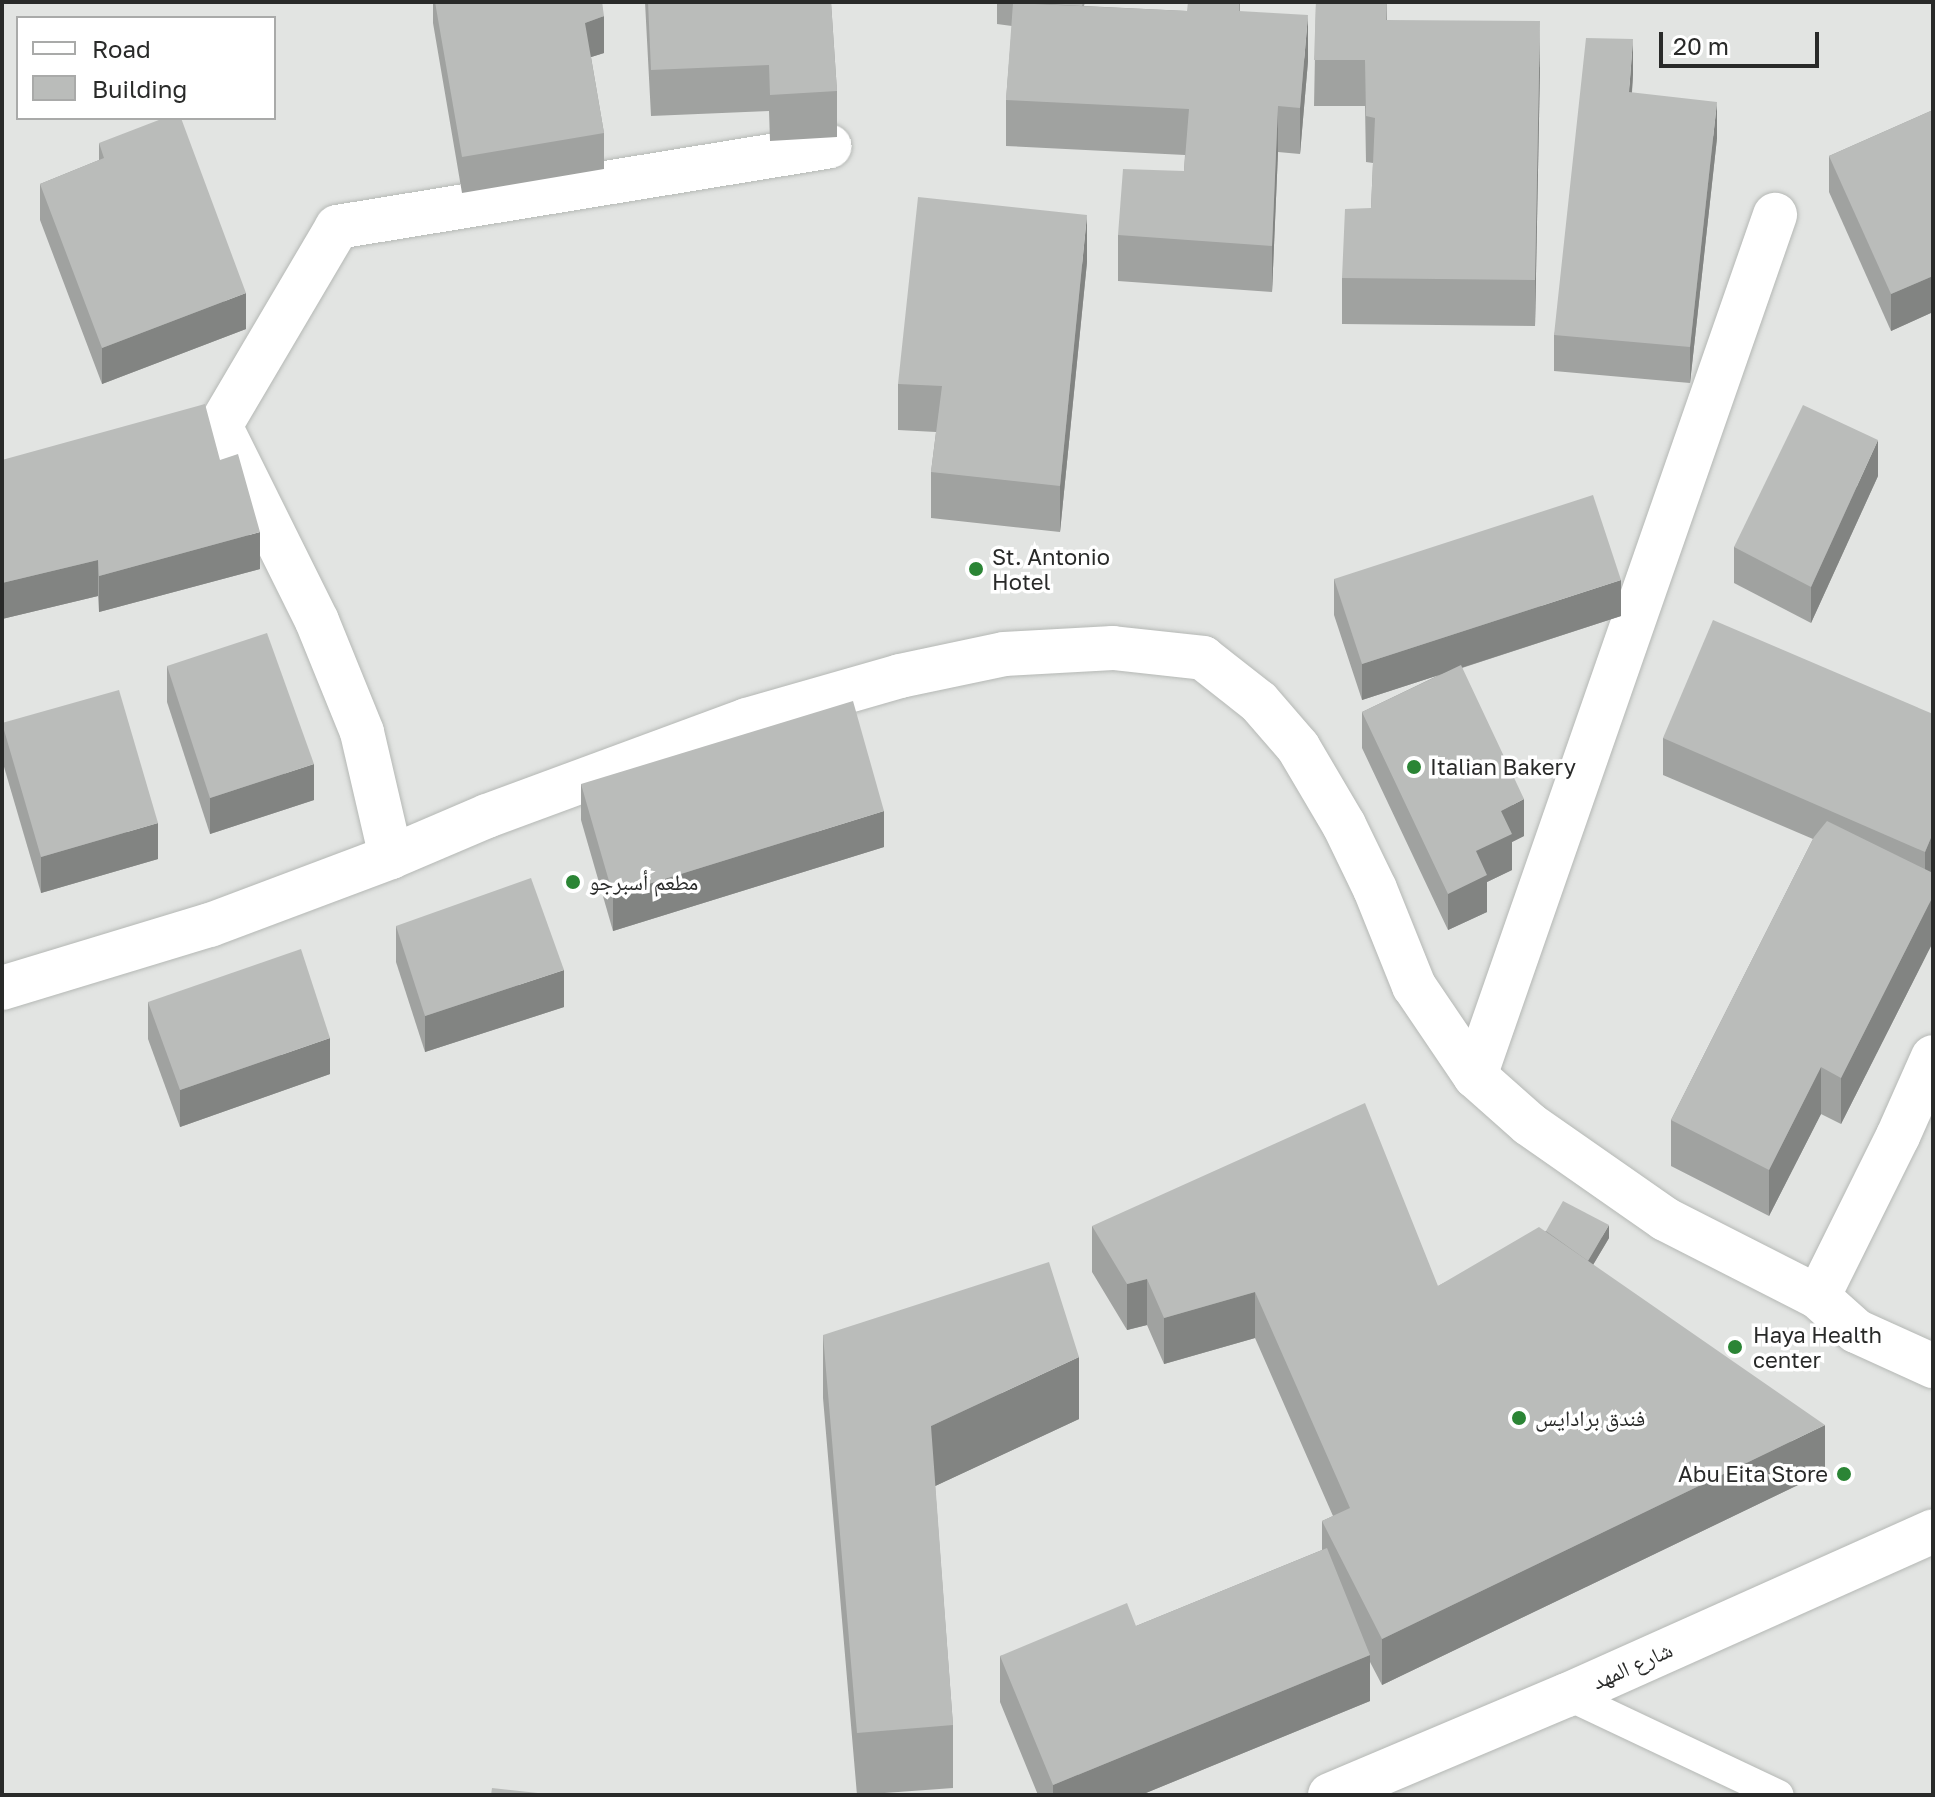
<!DOCTYPE html>
<meta charset="utf-8">
<style>
body{margin:0}
#map{position:relative;width:1935px;height:1797px;overflow:hidden;background:#e2e4e2;font-family:"Golos Text","Noto Naskh Arabic",sans-serif}
div>[style]{position:absolute}
[style*='--x']{left:calc(var(--x)*1px);top:calc(var(--y)*1px);width:calc(var(--w)*1px);rotate:calc(var(--a)*1deg)}
.roads{filter:drop-shadow(0 0 2px #b5b8b5) drop-shadow(0 0 2px #b5b8b5)}
.service>*{height:30px;margin:-15px;padding:0 15px;transform-origin:15px;border-radius:15px;background:#fff}
.minor>*{height:44px;margin:-22px;padding:0 22px;transform-origin:22px;border-radius:22px;background:#fff}
.tertiary>*{height:44px;margin:-22px;padding:0 22px;transform-origin:22px;border-radius:22px;background:#fff}
.wall>*{inset:0;background:#a0a2a0}
.shaded-wall>*{inset:0;background:#828482}
.building>*{inset:0;background:#babcba}
.dots>*{width:22px;height:22px;translate:-50% -50%;box-sizing:border-box;border:4px solid #fff;border-radius:50%}
span{translate:-50% -50%;white-space:nowrap;text-align:center;line-height:1.15;-webkit-text-stroke:7px #fff;paint-order:stroke}
.poi-label{font-size:22px;color:#292a29}
.left{translate:0 -50%;text-align:left}
.right{translate:-100% -50%;text-align:right}
.street-label{font-size:22px;color:#292a29}
.frame{position:absolute;inset:0;border:4px solid #292a29;pointer-events:none}
.legend{position:absolute;left:16px;top:16px;width:260px;height:104px;box-sizing:border-box;background:#fff;border:2px solid #a9aaa9;margin:0;padding:10px 14px;list-style:none;font-size:24px;color:#292a29}
.legend li{display:flex;align-items:center;gap:16px;height:40px}
.legend b{width:40px;border:2px solid #a9aaa9}
.scale{position:absolute;left:1659px;top:32px;width:160px;height:36px;box-sizing:border-box;border:4px solid #292a29;border-top:0;padding-left:10px;font-size:24px;line-height:28px;white-space:nowrap;color:#292a29;-webkit-text-stroke:6px #fff;paint-order:stroke}
</style>
<div id="map">
<div class="roads">
<div class="service">
<i style="--x:1567;--y:1695;--w:234;--a:25.3"></i>
</div>
<div class="minor">
<i style="--x:391;--y:857;--w:128;--a:-103.1"></i>
<i style="--x:362;--y:732;--w:120;--a:-112.1"></i>
<i style="--x:317;--y:621;--w:218;--a:-116.4"></i>
<i style="--x:220;--y:426;--w:231;--a:-59.5"></i>
<i style="--x:337;--y:227;--w:499;--a:-9.3"></i>
<i style="--x:2;--y:988;--w:217;--a:-16.9"></i>
<i style="--x:210;--y:925;--w:193;--a:-20.6"></i>
<i style="--x:391;--y:857;--w:104;--a:-23.1"></i>
<i style="--x:487;--y:816;--w:277;--a:-20.3"></i>
<i style="--x:747;--y:720;--w:159;--a:-16"></i>
<i style="--x:900;--y:676;--w:106;--a:-11.9"></i>
<i style="--x:1004;--y:654;--w:109;--a:-3.2"></i>
<i style="--x:1113;--y:648;--w:91;--a:6.3"></i>
<i style="--x:1203;--y:658;--w:71;--a:38.2"></i>
<i style="--x:1259;--y:702;--w:60;--a:49.1"></i>
<i style="--x:1298;--y:747;--w:91;--a:59.5"></i>
<i style="--x:1344;--y:825;--w:71;--a:64.2"></i>
<i style="--x:1375;--y:889;--w:105;--a:68.1"></i>
<i style="--x:1414;--y:986;--w:109;--a:55.9"></i>
<i style="--x:1475;--y:1076;--w:72;--a:41.6"></i>
<i style="--x:1529;--y:1124;--w:166;--a:34.9"></i>
<i style="--x:1665;--y:1219;--w:172;--a:27"></i>
<i style="--x:1818;--y:1297;--w:51;--a:41.8"></i>
<i style="--x:1856;--y:1331;--w:85;--a:24.4"></i>
<i style="--x:1475;--y:1076;--w:912;--a:-70.79"></i>
<i style="--x:1818;--y:1297;--w:180;--a:-63.6"></i>
<i style="--x:1898;--y:1136;--w:86;--a:-66.1"></i>
</div>
<div class="tertiary">
<i style="--x:1330;--y:1795;--w:257;--a:-22.9"></i>
<i style="--x:1567;--y:1695;--w:401;--a:-24.1"></i>
</div>
</div>
<div class="wall">
<i style="clip-path:polygon(433px 2px,602px 2px,604px 53px,591px 57px,604px 133px,604px 169px,462px 193px,433px 23px)"></i>
<i style="clip-path:polygon(645px 2px,831px 2px,837px 91px,837px 137px,770px 141px,769px 111px,651px 116px)"></i>
<i style="clip-path:polygon(997px 2px,1085px 2px,1084px 6px,1187px 11px,1240px 2px,1240px 12px,1308px 61px,1300px 154px,1278px 152px,1272px 292px,1118px 281px,1118px 235px,1184px 171px,1185px 155px,1006px 146px,1006px 100px,1012px 26px,997px 24px)"></i>
<i style="clip-path:polygon(1316px 2px,1387px 2px,1387px 20px,1540px 67px,1535px 326px,1342px 324px,1342px 278px,1371px 208px,1373px 163px,1366px 162px,1365px 106px,1314px 106px)"></i>
<i style="clip-path:polygon(1633px 75px,1632px 93px,1717px 138px,1690px 383px,1554px 371px,1554px 335px)"></i>
<i style="clip-path:polygon(1933px 110px,1933px 312px,1891px 331px,1829px 192px,1829px 156px)"></i>
<i style="clip-path:polygon(99px 143px,246px 329px,102px 384px,40px 220px,40px 184px,99px 160px)"></i>
<i style="clip-path:polygon(1087px 262px,1060px 532px,931px 518px,931px 472px,936px 432px,898px 430px,898px 384px)"></i>
<i style="clip-path:polygon(2px 460px,220px 460px,260px 569px,99px 612px,98px 596px,2px 619px)"></i>
<i style="clip-path:polygon(1878px 476px,1811px 623px,1734px 583px,1734px 547px)"></i>
<i style="clip-path:polygon(1334px 579px,1621px 616px,1462px 668px,1524px 836px,1512px 842px,1512px 870px,1487px 882px,1487px 912px,1448px 930px,1362px 748px,1362px 712px,1439px 675px,1362px 700px,1334px 615px)"></i>
<i style="clip-path:polygon(167px 666px,314px 800px,210px 834px,167px 702px)"></i>
<i style="clip-path:polygon(1933px 714px,1933px 869px,1932px 872px,1933px 873px,1933px 942px,1841px 1124px,1821px 1114px,1769px 1216px,1671px 1166px,1671px 1120px,1813px 839px,1663px 775px,1663px 738px)"></i>
<i style="clip-path:polygon(2px 723px,158px 859px,41px 893px,2px 760px)"></i>
<i style="clip-path:polygon(581px 784px,884px 847px,613px 931px,581px 820px)"></i>
<i style="clip-path:polygon(396px 926px,564px 1007px,425px 1052px,396px 962px)"></i>
<i style="clip-path:polygon(148px 1002px,330px 1074px,180px 1127px,148px 1039px)"></i>
<i style="clip-path:polygon(1092px 1226px,1438px 1286px,1546px 1231px,1609px 1238px,1593px 1265px,1825px 1472px,1382px 1685px,1370px 1662px,1370px 1701px,1141px 1795px,1038px 1795px,1000px 1702px,1000px 1656px,1136px 1626px,1322px 1550px,1322px 1521px,1333px 1516px,1255px 1338px,1164px 1364px,1147px 1325px,1127px 1330px,1092px 1272px)"></i>
<i style="clip-path:polygon(823px 1335px,1079px 1419px,935px 1486px,953px 1725px,953px 1788px,857px 1795px,823px 1398px)"></i>
</div>
<div class="shaded-wall">
<i style="clip-path:polygon(1308px 15px,1308px 61px,1300px 154px,1300px 108px)"></i>
<i style="clip-path:polygon(604px 16px,604px 53px,585px 59px,585px 23px)"></i>
<i style="clip-path:polygon(1540px 21px,1540px 67px,1535px 326px,1535px 280px)"></i>
<i style="clip-path:polygon(1633px 39px,1633px 75px,1629px 129px,1629px 92px)"></i>
<i style="clip-path:polygon(1717px 102px,1717px 138px,1690px 383px,1690px 347px)"></i>
<i style="clip-path:polygon(1278px 106px,1278px 152px,1272px 292px,1272px 246px)"></i>
<i style="clip-path:polygon(1087px 215px,1087px 262px,1060px 532px,1060px 486px)"></i>
<i style="clip-path:polygon(1933px 276px,1933px 312px,1891px 331px,1891px 294px)"></i>
<i style="clip-path:polygon(246px 293px,246px 329px,102px 384px,102px 348px)"></i>
<i style="clip-path:polygon(1878px 440px,1878px 476px,1811px 623px,1811px 587px)"></i>
<i style="clip-path:polygon(260px 532px,260px 569px,99px 612px,99px 576px)"></i>
<i style="clip-path:polygon(98px 560px,98px 596px,2px 619px,2px 583px)"></i>
<i style="clip-path:polygon(1621px 580px,1621px 616px,1362px 700px,1362px 664px)"></i>
<i style="clip-path:polygon(314px 764px,314px 800px,210px 834px,210px 798px)"></i>
<i style="clip-path:polygon(1524px 799px,1524px 836px,1512px 842px,1512px 870px,1487px 882px,1487px 912px,1448px 930px,1448px 894px,1501px 811px)"></i>
<i style="clip-path:polygon(884px 811px,884px 847px,613px 931px,613px 895px)"></i>
<i style="clip-path:polygon(158px 823px,158px 859px,41px 893px,41px 857px)"></i>
<i style="clip-path:polygon(1933px 833px,1933px 869px,1925px 888px,1925px 852px)"></i>
<i style="clip-path:polygon(1933px 896px,1933px 942px,1841px 1124px,1841px 1078px)"></i>
<i style="clip-path:polygon(564px 970px,564px 1007px,425px 1052px,425px 1016px)"></i>
<i style="clip-path:polygon(330px 1038px,330px 1074px,180px 1127px,180px 1090px)"></i>
<i style="clip-path:polygon(1821px 1067px,1821px 1114px,1769px 1216px,1769px 1170px)"></i>
<i style="clip-path:polygon(1609px 1225px,1609px 1238px,1584px 1280px,1584px 1267px)"></i>
<i style="clip-path:polygon(1147px 1279px,1147px 1325px,1127px 1330px,1127px 1284px)"></i>
<i style="clip-path:polygon(1255px 1292px,1255px 1338px,1164px 1364px,1164px 1318px)"></i>
<i style="clip-path:polygon(1079px 1357px,1079px 1419px,931px 1488px,931px 1426px)"></i>
<i style="clip-path:polygon(1825px 1425px,1825px 1472px,1382px 1685px,1382px 1639px)"></i>
<i style="clip-path:polygon(1370px 1655px,1370px 1701px,1141px 1795px,1053px 1795px,1053px 1785px)"></i>
</div>
<div class="building">
<i style="clip-path:polygon(435px 2px,602px 2px,604px 16px,585px 23px,604px 133px,462px 157px)"></i>
<i style="clip-path:polygon(648px 2px,831px 2px,837px 91px,770px 95px,769px 65px,651px 70px)"></i>
<i style="clip-path:polygon(1016px 2px,1083px 2px,1082px 6px)"></i>
<i style="clip-path:polygon(1188px 2px,1239px 2px,1239px 11px,1308px 15px,1300px 108px,1278px 106px,1272px 246px,1118px 235px,1123px 169px,1184px 171px,1189px 109px,1006px 100px,1013px 3px,1187px 11px)"></i>
<i style="clip-path:polygon(1316px 2px,1387px 2px,1386px 20px,1540px 21px,1535px 280px,1342px 278px,1345px 209px,1371px 208px,1375px 118px,1366px 116px,1365px 60px,1314px 60px)"></i>
<i style="clip-path:polygon(1586px 38px,1633px 39px,1629px 92px,1717px 102px,1690px 347px,1554px 335px)"></i>
<i style="clip-path:polygon(1933px 110px,1933px 276px,1891px 294px,1829px 156px)"></i>
<i style="clip-path:polygon(164px 118px,181px 118px,246px 293px,102px 348px,40px 184px,104px 158px,99px 143px)"></i>
<i style="clip-path:polygon(918px 197px,1087px 215px,1060px 486px,931px 472px,942px 386px,898px 384px)"></i>
<i style="clip-path:polygon(205px 404px,220px 460px,238px 454px,260px 532px,99px 576px,98px 560px,2px 583px,2px 460px)"></i>
<i style="clip-path:polygon(1803px 405px,1878px 440px,1811px 587px,1734px 547px)"></i>
<i style="clip-path:polygon(1593px 495px,1621px 580px,1362px 664px,1334px 579px)"></i>
<i style="clip-path:polygon(1713px 620px,1933px 714px,1933px 833px,1925px 852px,1663px 738px)"></i>
<i style="clip-path:polygon(267px 633px,314px 764px,210px 798px,167px 666px)"></i>
<i style="clip-path:polygon(1461px 665px,1524px 799px,1501px 811px,1512px 834px,1476px 851px,1487px 875px,1448px 894px,1362px 712px)"></i>
<i style="clip-path:polygon(119px 690px,158px 823px,41px 857px,2px 723px)"></i>
<i style="clip-path:polygon(853px 701px,884px 811px,613px 895px,581px 784px)"></i>
<i style="clip-path:polygon(1827px 821px,1933px 873px,1933px 896px,1841px 1078px,1821px 1067px,1769px 1170px,1671px 1120px,1814px 837px)"></i>
<i style="clip-path:polygon(531px 878px,564px 970px,425px 1016px,396px 926px)"></i>
<i style="clip-path:polygon(301px 949px,330px 1038px,180px 1090px,148px 1002px)"></i>
<i style="clip-path:polygon(1365px 1103px,1438px 1286px,1539px 1227px,1825px 1425px,1382px 1639px,1322px 1521px,1350px 1508px,1255px 1292px,1164px 1318px,1147px 1279px,1127px 1284px,1092px 1226px)"></i>
<i style="clip-path:polygon(1563px 1201px,1609px 1225px,1588px 1261px,1546px 1231px)"></i>
<i style="clip-path:polygon(1049px 1262px,1079px 1357px,931px 1426px,953px 1725px,857px 1733px,823px 1335px)"></i>
<i style="clip-path:polygon(1327px 1548px,1370px 1655px,1053px 1785px,1000px 1656px,1127px 1603px,1136px 1626px)"></i>
<i style="clip-path:polygon(492px 1788px,556px 1795px,491px 1795px)"></i>
</div>
<div class="dots">
<i style="left:976px;top:569px;background:#2b8535"></i>
<i style="left:1414px;top:767px;background:#2b8535"></i>
<i style="left:573px;top:882px;background:#2b8535"></i>
<i style="left:1735px;top:1347px;background:#2b8535"></i>
<i style="left:1519px;top:1418px;background:#2b8535"></i>
<i style="left:1844px;top:1474px;background:#2b8535"></i>
</div>
<div class="poi-label">
<span class="left" style="left:992px;top:569px">St. Antonio<br>Hotel</span>
<span class="left" style="left:1430px;top:767px">Italian Bakery</span>
<span class="left" style="left:589px;top:882px">مطعم أسبرجو</span>
<span class="left" style="left:1753px;top:1347px">Haya Health<br>center</span>
<span class="left" style="left:1535px;top:1418px">فندق برادايس</span>
<span class="right" style="left:1828px;top:1474px">Abu Eita Store</span>
</div>
<div class="street-label">
<span style="left:1632px;top:1665px;rotate:-24deg">شارع المهد</span>
</div>
<div class="frame"></div>
<ul class="legend">
<li><b style="height:10px;background:#fff"></b>Road</li>
<li><b style="height:22px;background:#babcba"></b>Building</li>
</ul>
<div class="scale">20 m</div>
</div>
